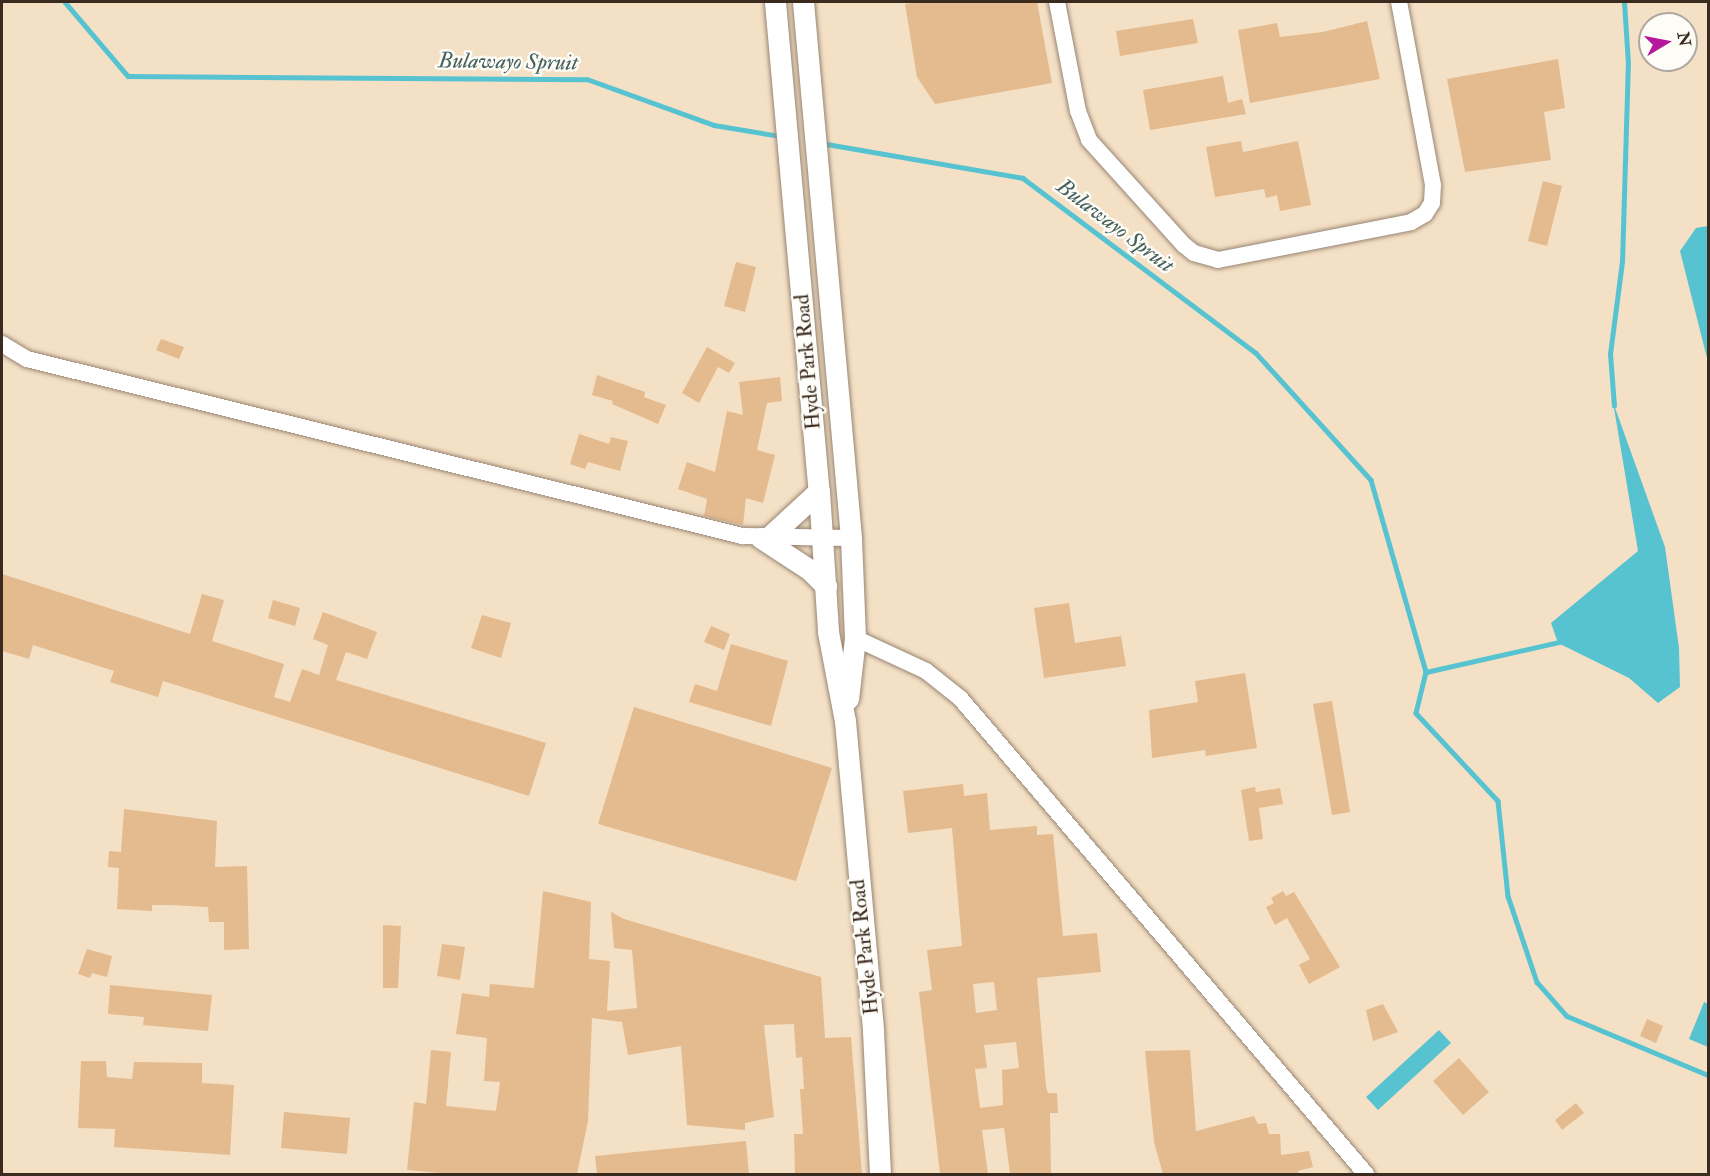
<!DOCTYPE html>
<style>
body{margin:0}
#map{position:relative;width:1710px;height:1176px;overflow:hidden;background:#f4e0c5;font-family:"IM FELL Double Pica",serif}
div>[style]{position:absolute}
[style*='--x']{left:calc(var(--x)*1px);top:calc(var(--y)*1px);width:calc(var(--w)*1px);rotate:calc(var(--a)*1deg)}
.water>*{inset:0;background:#57c3d1}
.stream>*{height:4.5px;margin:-2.25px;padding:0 2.25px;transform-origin:2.25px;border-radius:2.25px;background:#57c3d1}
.building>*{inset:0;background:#e4bb8f}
.roads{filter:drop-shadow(0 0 2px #988572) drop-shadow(0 0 2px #988572)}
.minor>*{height:16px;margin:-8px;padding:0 8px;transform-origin:8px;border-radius:8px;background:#fff}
.tertiary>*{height:21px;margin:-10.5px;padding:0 10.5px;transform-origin:10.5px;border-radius:10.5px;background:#fff}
span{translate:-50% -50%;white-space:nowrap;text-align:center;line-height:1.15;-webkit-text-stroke:5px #fdfcf7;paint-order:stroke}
.street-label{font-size:21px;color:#3b2a1e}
.water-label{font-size:22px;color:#45605d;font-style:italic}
.frame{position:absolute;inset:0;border:3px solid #3b2a1e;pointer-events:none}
.north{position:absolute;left:1638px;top:12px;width:60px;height:60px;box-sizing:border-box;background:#fdfcf7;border:2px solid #afa8a0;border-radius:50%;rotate:80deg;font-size:16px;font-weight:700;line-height:24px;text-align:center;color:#3b2a1e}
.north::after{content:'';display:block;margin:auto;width:21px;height:27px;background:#b5179e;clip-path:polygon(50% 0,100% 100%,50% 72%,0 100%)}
</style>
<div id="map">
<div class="water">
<i style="clip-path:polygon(1708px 226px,1708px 362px,1680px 251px,1696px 228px)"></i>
<i style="clip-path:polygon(1613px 402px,1665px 547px,1679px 648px,1680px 687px,1658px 703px,1629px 678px,1558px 643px,1551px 623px,1638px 551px)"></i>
<i style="clip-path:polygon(1704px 1002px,1708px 1004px,1708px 1047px,1689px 1039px)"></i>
<i style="clip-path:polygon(1439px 1030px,1451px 1043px,1378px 1110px,1366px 1097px)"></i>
</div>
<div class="stream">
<i style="--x:65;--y:2;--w:97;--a:49.6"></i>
<i style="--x:128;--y:76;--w:459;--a:0.4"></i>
<i style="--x:587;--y:79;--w:135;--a:19.9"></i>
<i style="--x:714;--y:125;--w:67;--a:9.5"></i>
<i style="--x:821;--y:143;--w:205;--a:9.8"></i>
<i style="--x:1023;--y:178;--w:291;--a:36.9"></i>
<i style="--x:1256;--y:353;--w:171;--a:47.8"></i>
<i style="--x:1371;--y:480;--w:200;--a:74"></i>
<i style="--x:1426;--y:672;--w:42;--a:103.7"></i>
<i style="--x:1416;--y:713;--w:120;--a:47"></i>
<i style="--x:1498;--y:801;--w:96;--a:84"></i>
<i style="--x:1508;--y:896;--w:91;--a:71.4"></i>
<i style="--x:1537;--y:982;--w:45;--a:48.6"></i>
<i style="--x:1567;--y:1016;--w:153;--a:22.7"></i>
<i style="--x:1614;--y:406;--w:52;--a:-94.4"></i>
<i style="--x:1610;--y:354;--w:93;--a:-82.6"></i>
<i style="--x:1622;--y:262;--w:198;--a:-88.3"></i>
<i style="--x:1628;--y:64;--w:62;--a:-93.7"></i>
<i style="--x:1426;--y:672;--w:141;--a:-12.7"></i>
</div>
<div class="building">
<i style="clip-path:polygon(919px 2px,1037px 2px,1052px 83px,935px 104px,917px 77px,905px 4px)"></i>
<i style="clip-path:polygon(1193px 19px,1198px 43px,1120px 56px,1116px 31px)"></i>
<i style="clip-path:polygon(1367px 21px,1380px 79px,1250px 103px,1238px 30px,1277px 23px,1280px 37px,1323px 32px)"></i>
<i style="clip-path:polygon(1558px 59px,1565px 108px,1544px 112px,1551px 160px,1465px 172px,1447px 79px)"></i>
<i style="clip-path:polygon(1223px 76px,1228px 103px,1242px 99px,1246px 114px,1150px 130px,1143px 90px)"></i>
<i style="clip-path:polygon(1241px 141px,1243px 152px,1298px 141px,1311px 205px,1280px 211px,1277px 195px,1266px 198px,1264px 189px,1215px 197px,1206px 147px)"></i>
<i style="clip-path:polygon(1543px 181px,1562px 186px,1547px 246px,1528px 241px)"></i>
<i style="clip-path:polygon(736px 262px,756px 267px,745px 312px,724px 306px)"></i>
<i style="clip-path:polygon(161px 339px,184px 347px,179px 359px,156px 350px)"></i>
<i style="clip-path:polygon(707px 347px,735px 363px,729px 373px,718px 367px,699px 403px,682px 393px)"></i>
<i style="clip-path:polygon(597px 375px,645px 392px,644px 397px,666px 405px,658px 424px,612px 404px,613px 401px,592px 395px)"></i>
<i style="clip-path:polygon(780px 377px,782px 401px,767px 403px,757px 450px,775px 455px,763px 503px,746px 498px,743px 525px,704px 516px,707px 499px,678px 489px,687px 462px,715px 472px,727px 411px,743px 415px,739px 382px)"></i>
<i style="clip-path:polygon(579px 434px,609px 444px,611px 437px,628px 441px,620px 471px,588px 462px,585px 469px,570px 464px)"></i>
<i style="clip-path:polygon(2px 574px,190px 634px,202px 594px,224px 600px,212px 641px,284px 664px,274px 697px,290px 702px,302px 669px,319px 675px,328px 645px,313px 639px,323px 612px,377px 632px,367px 659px,346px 652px,336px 680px,546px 743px,529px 796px,163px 681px,158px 697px,110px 682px,114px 671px,33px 645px,29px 659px,2px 651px)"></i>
<i style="clip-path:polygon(273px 600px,300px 608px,295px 626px,268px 618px)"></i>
<i style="clip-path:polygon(1069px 603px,1075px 643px,1121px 636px,1126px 666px,1044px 678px,1034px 608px)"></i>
<i style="clip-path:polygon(482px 615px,511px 623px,501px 658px,471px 648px)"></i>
<i style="clip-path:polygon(711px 626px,730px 634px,724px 650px,704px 642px)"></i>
<i style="clip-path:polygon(731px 644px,788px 661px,771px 726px,689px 702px,695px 684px,717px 691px)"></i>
<i style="clip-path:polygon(1245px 673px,1257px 748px,1206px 756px,1205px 750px,1152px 758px,1149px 710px,1198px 702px,1195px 681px)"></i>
<i style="clip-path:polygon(1332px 701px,1350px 812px,1332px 815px,1313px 704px)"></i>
<i style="clip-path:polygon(634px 707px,832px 768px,796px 881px,598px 824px)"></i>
<i style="clip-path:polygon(evenodd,963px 784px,964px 796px,987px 793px,990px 830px,1037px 826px,1037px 835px,1053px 834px,1063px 936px,1097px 933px,1101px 972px,1037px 978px,1046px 1087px,1048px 1093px,1057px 1093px,1058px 1113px,1050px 1113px,1051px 1174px,1010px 1174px,1004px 1128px,982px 1130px,988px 1174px,940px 1174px,919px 992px,932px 990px,927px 950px,962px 946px,952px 828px,908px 833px,903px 791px,963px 784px,994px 982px,997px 1010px,976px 1013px,973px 984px,994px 982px,963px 784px,1016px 1042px,1019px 1068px,1002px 1070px,1003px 1105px,980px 1108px,975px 1069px,987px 1068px,984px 1045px,1016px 1042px)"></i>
<i style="clip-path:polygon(1255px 787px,1256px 792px,1280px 788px,1283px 804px,1259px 808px,1263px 839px,1249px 841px,1241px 790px)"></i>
<i style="clip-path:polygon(124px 809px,217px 821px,215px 867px,247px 866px,249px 949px,224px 950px,224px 922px,209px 922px,208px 907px,170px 905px,152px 905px,152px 911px,117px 909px,119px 868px,108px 867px,109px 851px,121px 852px)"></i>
<i style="clip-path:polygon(543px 891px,591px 902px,589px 959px,610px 961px,607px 1011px,637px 1008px,632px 950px,614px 948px,611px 912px,624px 919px,821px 977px,825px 1038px,851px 1037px,862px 1174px,795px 1174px,794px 1134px,803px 1134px,800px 1089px,804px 1089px,802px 1057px,796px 1058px,794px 1024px,764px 1025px,774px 1117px,745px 1123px,745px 1130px,687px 1125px,681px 1046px,628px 1055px,622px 1022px,592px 1018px,588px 1121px,577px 1174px,452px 1174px,407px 1170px,414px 1102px,426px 1104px,431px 1050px,451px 1052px,446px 1106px,496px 1111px,500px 1082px,484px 1081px,487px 1038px,456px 1034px,462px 993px,489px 997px,490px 984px,534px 988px)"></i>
<i style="clip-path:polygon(1283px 891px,1286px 896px,1294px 892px,1340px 967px,1309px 984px,1299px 965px,1310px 959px,1287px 918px,1275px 925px,1266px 907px,1274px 903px,1271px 898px)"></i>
<i style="clip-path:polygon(383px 925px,401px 926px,398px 988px,383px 988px)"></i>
<i style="clip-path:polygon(442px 944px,465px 947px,460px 980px,437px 976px)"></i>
<i style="clip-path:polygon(87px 949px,112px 956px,107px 977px,92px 973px,90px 978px,78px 974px)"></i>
<i style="clip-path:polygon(110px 985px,212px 995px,208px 1031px,143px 1025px,144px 1017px,108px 1014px)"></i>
<i style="clip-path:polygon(1383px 1004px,1398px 1032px,1373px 1041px,1366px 1010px)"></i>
<i style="clip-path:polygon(1647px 1019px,1663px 1026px,1656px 1043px,1640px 1036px)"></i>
<i style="clip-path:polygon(1190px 1050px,1196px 1131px,1254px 1116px,1258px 1124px,1266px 1123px,1269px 1134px,1280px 1134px,1281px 1155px,1309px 1151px,1313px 1167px,1298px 1171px,1299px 1174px,1163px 1174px,1154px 1142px,1145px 1051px)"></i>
<i style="clip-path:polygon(1459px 1058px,1489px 1092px,1463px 1115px,1433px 1081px)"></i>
<i style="clip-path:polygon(81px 1061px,106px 1061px,107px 1077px,132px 1079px,134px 1062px,202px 1063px,202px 1083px,234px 1085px,230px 1155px,114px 1147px,115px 1129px,78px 1128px)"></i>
<i style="clip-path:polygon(1576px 1103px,1584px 1113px,1562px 1130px,1555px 1120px)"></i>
<i style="clip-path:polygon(284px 1112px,350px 1118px,347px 1154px,281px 1148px)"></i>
<i style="clip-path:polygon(746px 1141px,749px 1174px,597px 1174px,595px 1156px)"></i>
</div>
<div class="roads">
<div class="minor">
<i style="--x:1057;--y:2;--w:111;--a:79.1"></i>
<i style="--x:1078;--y:111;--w:31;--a:69"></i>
<i style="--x:1089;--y:140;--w:142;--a:47.9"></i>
<i style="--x:1184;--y:245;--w:13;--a:39"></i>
<i style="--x:1194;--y:253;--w:25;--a:16"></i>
<i style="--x:1218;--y:260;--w:197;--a:-11.1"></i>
<i style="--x:1411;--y:222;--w:16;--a:-30"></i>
<i style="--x:1425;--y:214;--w:13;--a:-58"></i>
<i style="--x:1432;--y:203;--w:18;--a:-87"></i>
<i style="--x:1433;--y:185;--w:186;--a:-100.5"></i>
<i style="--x:2;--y:344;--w:29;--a:31"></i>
<i style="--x:27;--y:359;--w:737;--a:13.9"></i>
<i style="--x:742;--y:536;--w:109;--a:1.1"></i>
<i style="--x:855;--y:638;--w:78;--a:24.9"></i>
<i style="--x:926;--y:671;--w:43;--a:38.5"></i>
<i style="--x:960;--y:698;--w:626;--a:49.54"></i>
</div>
<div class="tertiary">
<i style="--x:775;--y:2;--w:491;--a:84.9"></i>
<i style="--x:819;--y:491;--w:141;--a:86.3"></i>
<i style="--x:828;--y:632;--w:91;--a:79.2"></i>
<i style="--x:845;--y:721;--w:311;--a:84.8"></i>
<i style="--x:873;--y:1031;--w:143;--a:87.2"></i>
<i style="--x:803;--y:2;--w:538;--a:84.88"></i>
<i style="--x:851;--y:538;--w:100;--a:87.7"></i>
<i style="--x:855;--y:638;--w:61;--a:96.5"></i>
<i style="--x:761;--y:538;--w:59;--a:33.1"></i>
<i style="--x:810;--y:570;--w:23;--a:45"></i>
<i style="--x:768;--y:538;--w:69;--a:-42.7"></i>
</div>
</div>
<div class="street-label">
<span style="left:808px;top:362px;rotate:-95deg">Hyde Park Road</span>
<span style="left:865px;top:947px;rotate:-96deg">Hyde Park Road</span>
</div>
<div class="water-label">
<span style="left:508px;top:62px;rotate:1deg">Bulawayo Spruit</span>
<span style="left:1115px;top:226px;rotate:37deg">Bulawayo Spruit</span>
</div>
<div class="frame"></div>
<div class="north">N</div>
</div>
